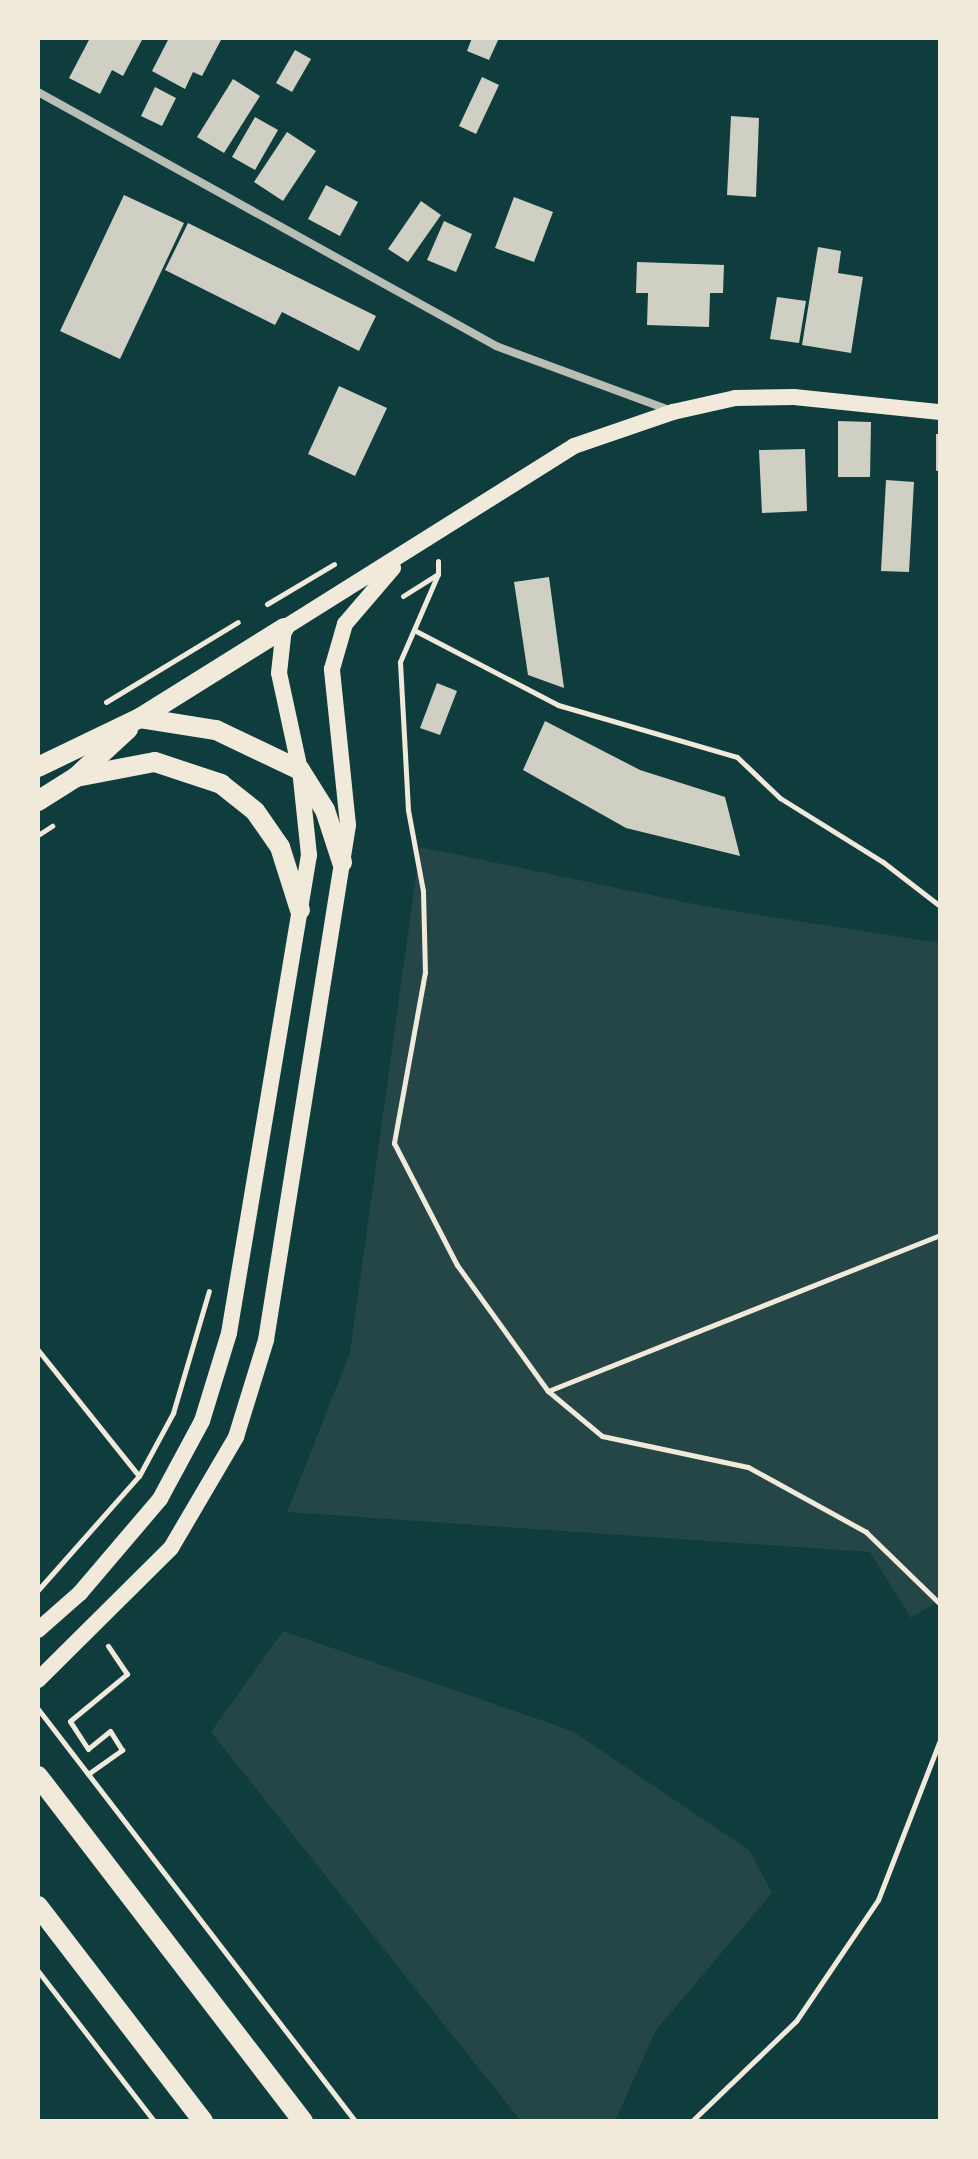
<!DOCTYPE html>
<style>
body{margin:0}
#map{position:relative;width:978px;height:2159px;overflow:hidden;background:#0f3d3e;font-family:"Times New Roman",serif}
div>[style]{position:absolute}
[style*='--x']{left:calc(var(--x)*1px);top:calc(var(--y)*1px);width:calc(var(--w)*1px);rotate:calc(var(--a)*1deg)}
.green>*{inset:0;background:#244646}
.building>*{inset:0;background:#cfcfc3}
.path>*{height:5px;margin:-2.5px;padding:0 2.5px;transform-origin:2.5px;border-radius:2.5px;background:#f1e9da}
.minor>*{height:8px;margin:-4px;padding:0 4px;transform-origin:4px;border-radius:4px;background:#b8beb3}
.secondary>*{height:16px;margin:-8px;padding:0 8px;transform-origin:8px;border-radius:8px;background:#f1e9da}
.primary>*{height:20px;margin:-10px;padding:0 10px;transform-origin:10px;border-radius:10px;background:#f1e9da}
span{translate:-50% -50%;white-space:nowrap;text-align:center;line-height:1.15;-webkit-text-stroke:8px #f1e9da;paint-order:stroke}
.frame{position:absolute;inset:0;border:40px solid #f1e9da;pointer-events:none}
</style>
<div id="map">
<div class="green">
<i style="clip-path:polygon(420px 847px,708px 907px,940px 943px,940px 1600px,911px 1618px,870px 1552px,287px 1512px,350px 1353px)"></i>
<i style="clip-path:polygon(283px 1631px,572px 1731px,749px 1850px,772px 1893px,656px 2030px,615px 2121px,521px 2121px,211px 1732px)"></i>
</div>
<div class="building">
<i style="clip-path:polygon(90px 38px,143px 38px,123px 76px,112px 70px,100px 94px,69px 78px)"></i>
<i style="clip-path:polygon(169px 38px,222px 38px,202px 76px,193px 72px,185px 89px,152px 71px)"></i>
<i style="clip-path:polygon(472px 38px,499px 38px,489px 60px,467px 51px)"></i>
<i style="clip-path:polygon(295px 50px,311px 59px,292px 92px,276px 83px)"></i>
<i style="clip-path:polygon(482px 77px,499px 85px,476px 134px,459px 126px)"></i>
<i style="clip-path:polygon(233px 79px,260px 96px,224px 153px,197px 137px)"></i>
<i style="clip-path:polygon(155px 87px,176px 98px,162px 126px,141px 116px)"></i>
<i style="clip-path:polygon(731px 116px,759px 118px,756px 197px,727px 195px)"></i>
<i style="clip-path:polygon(255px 117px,278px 130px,255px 170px,232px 157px)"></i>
<i style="clip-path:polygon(287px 132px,316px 151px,283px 201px,254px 182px)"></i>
<i style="clip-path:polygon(326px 185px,358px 202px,340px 236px,308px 219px)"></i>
<i style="clip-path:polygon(124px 195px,184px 223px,120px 359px,60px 331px)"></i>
<i style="clip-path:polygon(514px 197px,553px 212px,534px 262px,495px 248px)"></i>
<i style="clip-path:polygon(421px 201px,441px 215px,408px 262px,388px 249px)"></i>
<i style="clip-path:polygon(444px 221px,472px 234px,456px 272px,427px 260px)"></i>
<i style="clip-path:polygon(188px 223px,376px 316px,359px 351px,282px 312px,275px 325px,165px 270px)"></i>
<i style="clip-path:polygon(818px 247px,841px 251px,838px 273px,863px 277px,851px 353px,802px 345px)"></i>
<i style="clip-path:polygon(637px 262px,724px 265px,723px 293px,710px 293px,709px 327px,647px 325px,648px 293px,636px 293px)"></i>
<i style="clip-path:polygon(777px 297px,806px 301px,799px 343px,770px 339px)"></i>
<i style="clip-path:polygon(339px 386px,387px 408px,355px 476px,308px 454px)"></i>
<i style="clip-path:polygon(838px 421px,871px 422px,870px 477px,838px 477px)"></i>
<i style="clip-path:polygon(936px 434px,940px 434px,940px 470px,936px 471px)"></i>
<i style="clip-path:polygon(805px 449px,807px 511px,762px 513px,759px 450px)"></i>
<i style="clip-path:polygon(886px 480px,914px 482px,909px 572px,881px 571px)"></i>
<i style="clip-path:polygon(549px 577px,564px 688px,528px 675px,514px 582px)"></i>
<i style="clip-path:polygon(437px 683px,457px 691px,440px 735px,420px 728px)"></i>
<i style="clip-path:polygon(545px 721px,640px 770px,725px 797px,740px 856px,626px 828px,523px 770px)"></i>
</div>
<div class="path">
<i style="--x:438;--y:574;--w:96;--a:113.4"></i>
<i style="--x:400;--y:662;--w:148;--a:86.9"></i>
<i style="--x:408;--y:810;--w:82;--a:79.5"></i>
<i style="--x:423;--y:891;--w:81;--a:88.6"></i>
<i style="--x:425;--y:972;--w:174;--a:100.3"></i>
<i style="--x:394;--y:1143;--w:137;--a:62.7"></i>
<i style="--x:457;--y:1265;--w:155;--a:54.2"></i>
<i style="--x:548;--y:1391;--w:70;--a:39.8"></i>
<i style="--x:602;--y:1436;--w:149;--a:12"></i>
<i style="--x:748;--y:1467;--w:135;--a:28.8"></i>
<i style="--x:866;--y:1532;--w:103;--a:44.2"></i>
<i style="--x:403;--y:596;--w:41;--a:-32.2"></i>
<i style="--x:438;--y:574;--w:13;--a:-90"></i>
<i style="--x:267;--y:604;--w:78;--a:-30.8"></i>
<i style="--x:414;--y:630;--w:162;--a:27.5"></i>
<i style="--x:558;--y:705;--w:186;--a:16.2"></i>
<i style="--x:737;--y:757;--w:59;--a:43.6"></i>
<i style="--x:780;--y:798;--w:121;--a:31.9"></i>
<i style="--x:883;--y:862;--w:72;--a:37.7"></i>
<i style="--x:106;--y:702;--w:154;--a:-31.2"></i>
<i style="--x:38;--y:835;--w:17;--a:-33"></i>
<i style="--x:38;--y:1350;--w:161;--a:51.3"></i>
<i style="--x:548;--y:1391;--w:422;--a:-21.7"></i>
<i style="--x:38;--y:1590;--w:152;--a:-48.5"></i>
<i style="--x:139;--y:1476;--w:72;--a:-61.6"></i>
<i style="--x:173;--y:1413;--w:127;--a:-73.6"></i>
<i style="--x:38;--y:1709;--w:520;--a:52.42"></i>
<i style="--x:88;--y:1774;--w:42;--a:-35.2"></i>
<i style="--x:122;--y:1750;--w:22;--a:-122"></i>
<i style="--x:110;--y:1731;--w:28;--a:141"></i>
<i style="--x:88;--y:1749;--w:33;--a:-123"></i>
<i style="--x:70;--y:1721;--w:74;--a:-39.5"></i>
<i style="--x:127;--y:1674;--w:34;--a:-124"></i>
<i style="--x:38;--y:1971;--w:190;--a:52.3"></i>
<i style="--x:692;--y:2121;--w:144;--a:-43.9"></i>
<i style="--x:796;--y:2021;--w:146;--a:-55.9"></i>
<i style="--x:878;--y:1900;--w:172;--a:-68.8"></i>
</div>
<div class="minor">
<i style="--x:38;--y:92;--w:524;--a:29.01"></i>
<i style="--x:496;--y:346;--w:184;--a:20.3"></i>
</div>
<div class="secondary">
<i style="--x:38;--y:1630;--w:56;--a:-41.4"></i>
<i style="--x:80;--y:1593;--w:123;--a:-49.6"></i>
<i style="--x:160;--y:1499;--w:89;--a:-61.7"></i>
<i style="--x:202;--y:1421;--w:92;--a:-72.9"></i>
<i style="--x:229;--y:1333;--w:485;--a:-80.5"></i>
<i style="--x:309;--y:855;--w:85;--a:-96"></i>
<i style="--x:300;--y:770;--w:99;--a:-102.2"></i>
<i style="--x:279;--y:673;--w:45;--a:-83.7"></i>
<i style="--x:284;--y:628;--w:342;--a:-32.1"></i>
<i style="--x:574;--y:446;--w:105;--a:-19"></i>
<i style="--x:673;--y:412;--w:64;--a:-12.7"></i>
<i style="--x:735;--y:398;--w:59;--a:-1"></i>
<i style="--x:794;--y:397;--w:147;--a:5.9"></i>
<i style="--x:38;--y:1680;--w:187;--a:-44.8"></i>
<i style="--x:171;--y:1548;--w:129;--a:-59.6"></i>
<i style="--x:236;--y:1437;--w:102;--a:-72.8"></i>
<i style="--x:266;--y:1340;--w:521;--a:-80.95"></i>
<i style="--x:348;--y:825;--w:157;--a:-95.9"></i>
<i style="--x:332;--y:669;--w:47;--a:-73.9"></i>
<i style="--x:345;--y:624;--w:74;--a:-49.4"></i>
</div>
<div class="primary">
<i style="--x:140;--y:718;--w:77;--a:9"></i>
<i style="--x:216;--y:730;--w:93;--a:25.5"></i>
<i style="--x:300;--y:770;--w:47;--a:58"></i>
<i style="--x:325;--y:810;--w:55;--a:71.9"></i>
<i style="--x:38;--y:767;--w:113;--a:-25.7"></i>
<i style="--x:140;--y:718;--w:170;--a:-32"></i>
<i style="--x:76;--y:777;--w:80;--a:-10.8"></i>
<i style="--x:155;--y:762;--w:70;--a:18.4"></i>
<i style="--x:221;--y:784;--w:43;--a:38.5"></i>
<i style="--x:255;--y:811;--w:44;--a:55.2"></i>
<i style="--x:280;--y:847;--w:66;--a:72.4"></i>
<i style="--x:38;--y:801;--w:45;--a:-32.3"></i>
<i style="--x:76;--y:777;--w:71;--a:-42.7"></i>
<i style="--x:38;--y:1776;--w:435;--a:52.5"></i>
<i style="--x:38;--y:1906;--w:271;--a:52.5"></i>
</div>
<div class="frame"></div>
</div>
